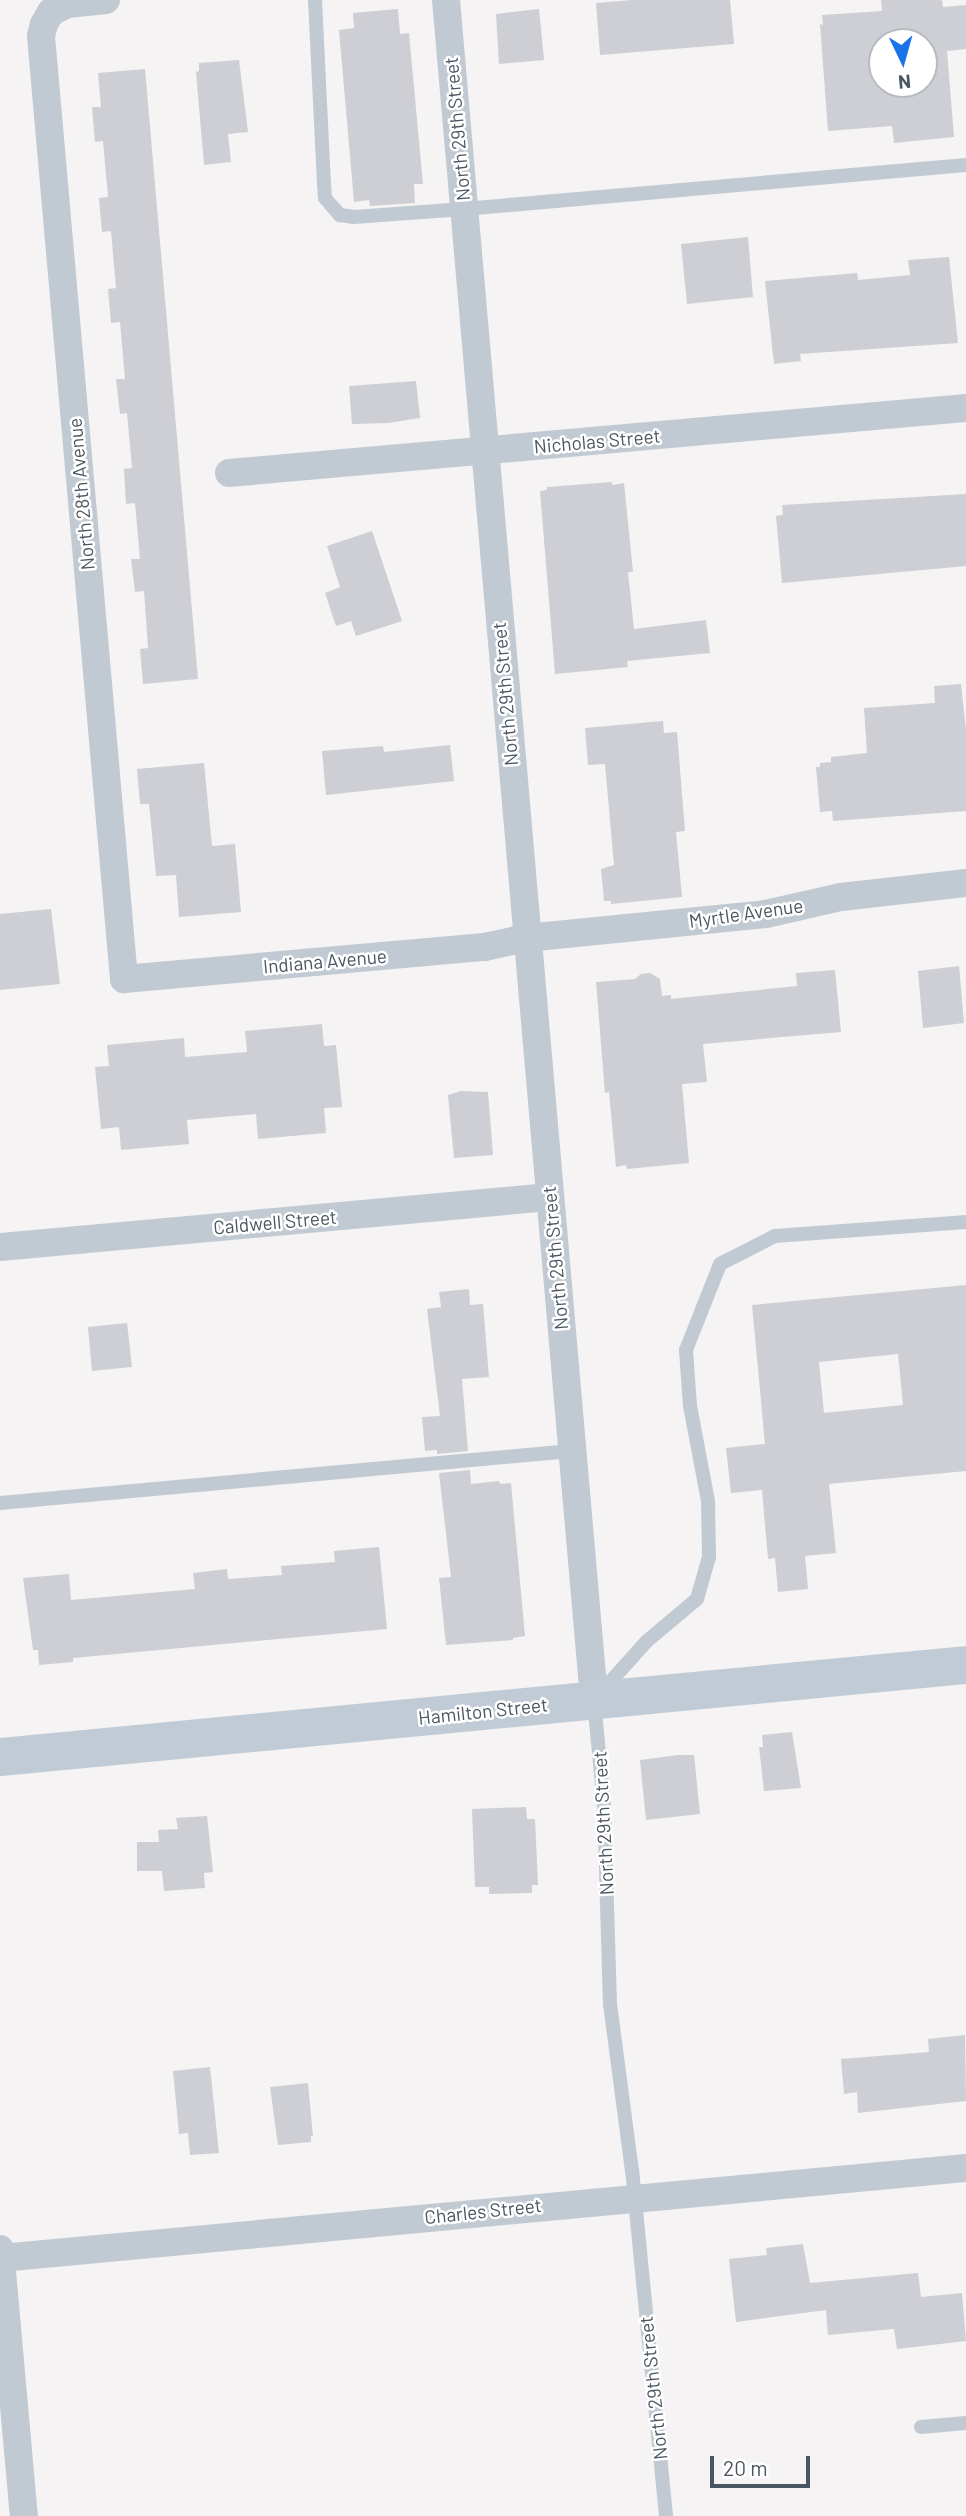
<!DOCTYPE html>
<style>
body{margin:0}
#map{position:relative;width:966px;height:2516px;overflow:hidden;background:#f5f3f3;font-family:Barlow,sans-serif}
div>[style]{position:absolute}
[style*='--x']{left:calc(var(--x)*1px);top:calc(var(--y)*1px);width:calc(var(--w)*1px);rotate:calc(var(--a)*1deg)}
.building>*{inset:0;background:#cdcfd5}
.service>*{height:14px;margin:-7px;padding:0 7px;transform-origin:7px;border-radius:7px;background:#c1cad2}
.minor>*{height:28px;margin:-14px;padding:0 14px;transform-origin:14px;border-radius:14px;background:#c1cad2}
.secondary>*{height:38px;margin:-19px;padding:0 19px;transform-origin:19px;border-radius:19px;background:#c1cbd6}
span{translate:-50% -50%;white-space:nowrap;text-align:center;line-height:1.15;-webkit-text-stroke:5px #fff;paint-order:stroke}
.street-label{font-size:19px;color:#4a5661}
.north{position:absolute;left:868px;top:28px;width:70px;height:70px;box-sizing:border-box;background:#fff;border:2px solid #b7bbc0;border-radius:50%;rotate:175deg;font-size:19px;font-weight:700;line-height:28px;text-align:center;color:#4a5661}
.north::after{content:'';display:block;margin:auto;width:24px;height:32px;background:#1a73e8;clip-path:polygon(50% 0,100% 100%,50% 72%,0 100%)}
.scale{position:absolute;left:710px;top:2456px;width:100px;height:32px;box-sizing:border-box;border:4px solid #4a5661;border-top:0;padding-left:9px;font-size:21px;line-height:24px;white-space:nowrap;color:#4a5661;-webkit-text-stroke:5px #fff;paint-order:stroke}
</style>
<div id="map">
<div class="building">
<i style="clip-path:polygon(632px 0,730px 0,734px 44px,600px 55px,596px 3px)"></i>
<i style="clip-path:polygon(evenodd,881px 0,942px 0,943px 7px,966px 5px,966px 49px,947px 51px,954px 137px,894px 143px,892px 126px,828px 131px,820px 24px,823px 25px,822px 15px,882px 11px,881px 0,882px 42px,924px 42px,924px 84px,882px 84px,882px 42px)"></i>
<i style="clip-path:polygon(398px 9px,400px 34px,409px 33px,423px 184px,414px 184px,415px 203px,370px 206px,369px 200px,354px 202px,339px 30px,354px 28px,353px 13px)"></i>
<i style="clip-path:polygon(539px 9px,544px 60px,499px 64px,496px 14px)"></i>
<i style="clip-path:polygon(239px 60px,248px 132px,228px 134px,231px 162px,204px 165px,196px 72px,199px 71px,199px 63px)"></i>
<i style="clip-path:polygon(145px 69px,198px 679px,143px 684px,140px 649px,148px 648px,144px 591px,135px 592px,131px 559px,140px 559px,135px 503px,126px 504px,124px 469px,132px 468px,127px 413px,120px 414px,116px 379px,125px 379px,120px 322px,111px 323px,108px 289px,116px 288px,111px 231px,102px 232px,99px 198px,108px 197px,103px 141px,95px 142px,92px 107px,101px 107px,98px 73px)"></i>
<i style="clip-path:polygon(748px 237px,753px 297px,687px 304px,681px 244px)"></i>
<i style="clip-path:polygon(949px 257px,958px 343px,800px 354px,801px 361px,774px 364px,765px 281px,857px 273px,858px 280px,910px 275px,908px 260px)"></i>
<i style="clip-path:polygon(416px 381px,420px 418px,388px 423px,352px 424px,349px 386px)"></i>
<i style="clip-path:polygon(612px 482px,612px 485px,624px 483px,633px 572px,628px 572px,634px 629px,706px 620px,710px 653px,627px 661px,628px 667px,555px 674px,540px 491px,547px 490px,547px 487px)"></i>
<i style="clip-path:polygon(966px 494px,966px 566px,782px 583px,776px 516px,783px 515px,782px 505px)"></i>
<i style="clip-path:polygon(372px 531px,402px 621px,356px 636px,351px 621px,336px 626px,325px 593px,340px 587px,327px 546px)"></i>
<i style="clip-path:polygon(961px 684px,966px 730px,966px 811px,833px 821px,832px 811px,820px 812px,816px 767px,820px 767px,820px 763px,831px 762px,831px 757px,867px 753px,864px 708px,935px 703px,934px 686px)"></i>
<i style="clip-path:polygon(663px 721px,664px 733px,677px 732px,685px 831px,676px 832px,682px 897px,611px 904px,611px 901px,604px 901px,601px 869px,614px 865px,605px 764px,588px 765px,585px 728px)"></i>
<i style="clip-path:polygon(450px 745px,454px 781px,326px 795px,322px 751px,383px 746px,384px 752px)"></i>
<i style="clip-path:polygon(204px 763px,212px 846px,235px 844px,241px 912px,179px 917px,176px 875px,156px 876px,149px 804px,140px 804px,137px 769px)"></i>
<i style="clip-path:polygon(51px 909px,60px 984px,0 990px,0 914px)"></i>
<i style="clip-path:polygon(959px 966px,964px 1023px,923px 1028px,918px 971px)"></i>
<i style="clip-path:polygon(835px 970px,841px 1032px,703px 1044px,707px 1082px,682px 1084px,689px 1163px,627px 1169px,626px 1165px,616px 1167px,609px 1092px,605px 1093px,596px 982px,635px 979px,641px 974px,650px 973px,660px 979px,662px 996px,671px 995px,671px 999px,797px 986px,796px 973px)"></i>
<i style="clip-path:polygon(322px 1024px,324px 1046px,336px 1045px,342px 1107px,324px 1108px,326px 1133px,258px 1139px,256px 1114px,187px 1120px,189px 1144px,121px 1150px,119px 1127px,101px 1129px,95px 1067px,109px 1066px,107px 1045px,184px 1038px,185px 1057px,247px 1052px,245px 1031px)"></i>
<i style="clip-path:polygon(461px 1091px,488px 1092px,493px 1155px,454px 1158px,448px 1095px)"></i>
<i style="clip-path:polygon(evenodd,966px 1285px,966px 1471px,829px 1484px,836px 1553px,805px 1556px,808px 1589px,778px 1592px,775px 1558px,768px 1559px,762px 1490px,731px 1493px,726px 1448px,765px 1444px,752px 1305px,966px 1285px,898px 1354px,903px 1405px,824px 1413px,819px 1362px,898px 1354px)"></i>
<i style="clip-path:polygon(469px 1289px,470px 1305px,483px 1304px,489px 1377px,462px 1379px,468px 1451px,437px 1454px,437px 1450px,425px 1451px,422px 1417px,440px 1416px,427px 1309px,441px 1307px,439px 1292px)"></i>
<i style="clip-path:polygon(127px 1323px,132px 1367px,92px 1371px,88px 1327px)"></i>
<i style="clip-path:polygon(470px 1470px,471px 1484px,499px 1481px,500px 1484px,511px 1483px,525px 1636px,513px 1638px,513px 1640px,446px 1645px,439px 1578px,451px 1577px,439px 1473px)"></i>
<i style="clip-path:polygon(379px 1547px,387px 1629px,73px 1658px,73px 1662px,39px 1665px,38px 1650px,33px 1650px,23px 1578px,69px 1574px,71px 1600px,195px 1589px,193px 1573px,227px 1569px,228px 1579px,282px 1575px,281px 1566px,335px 1562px,334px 1551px)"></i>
<i style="clip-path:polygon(792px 1732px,801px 1788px,764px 1791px,759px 1747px,763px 1747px,762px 1735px)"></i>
<i style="clip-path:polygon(678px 1755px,694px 1755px,700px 1814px,646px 1820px,640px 1760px)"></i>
<i style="clip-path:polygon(526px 1807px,527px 1819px,535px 1819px,538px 1885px,532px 1885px,532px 1893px,489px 1894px,489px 1887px,475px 1887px,472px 1809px)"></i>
<i style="clip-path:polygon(207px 1816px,213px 1872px,204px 1873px,205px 1888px,164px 1891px,162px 1871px,137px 1871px,137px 1842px,159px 1842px,158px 1830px,178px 1829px,176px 1818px)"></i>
<i style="clip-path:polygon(965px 2035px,966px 2101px,858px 2113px,857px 2092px,844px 2094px,841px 2059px,929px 2052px,928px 2039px)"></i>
<i style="clip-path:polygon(210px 2067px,219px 2153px,190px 2155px,188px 2133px,179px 2134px,173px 2071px)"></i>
<i style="clip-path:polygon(308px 2083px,313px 2136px,311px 2136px,311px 2142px,278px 2145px,270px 2087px)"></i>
<i style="clip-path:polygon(803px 2244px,810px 2283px,918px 2273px,921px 2297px,962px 2293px,966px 2341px,897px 2349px,894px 2329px,828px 2335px,826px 2310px,736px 2322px,729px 2259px,767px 2255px,766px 2248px)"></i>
</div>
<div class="service">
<i style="--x:315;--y:0;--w:184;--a:87.2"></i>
<i style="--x:324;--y:184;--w:14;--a:86"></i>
<i style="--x:325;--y:198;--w:23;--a:49"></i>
<i style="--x:340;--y:215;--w:14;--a:8"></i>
<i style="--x:354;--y:217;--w:110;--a:-4.2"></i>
<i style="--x:464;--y:209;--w:504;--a:-5.01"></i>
<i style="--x:0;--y:1503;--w:573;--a:-5.2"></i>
<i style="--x:921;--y:2427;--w:45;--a:-5.1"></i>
<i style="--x:666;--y:2516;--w:347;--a:-95.6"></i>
<i style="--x:632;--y:2171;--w:167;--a:-97.5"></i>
<i style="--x:610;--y:2005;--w:199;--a:-91.7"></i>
<i style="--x:604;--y:1806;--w:106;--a:-95.4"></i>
<i style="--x:594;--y:1700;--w:79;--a:-48.1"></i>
<i style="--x:647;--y:1641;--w:65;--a:-40"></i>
<i style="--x:697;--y:1599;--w:44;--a:-74.1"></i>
<i style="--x:709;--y:1557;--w:56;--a:-91"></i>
<i style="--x:708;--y:1501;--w:97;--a:-100.7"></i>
<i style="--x:690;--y:1406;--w:56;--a:-94.1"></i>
<i style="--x:686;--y:1350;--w:92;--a:-68.4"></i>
<i style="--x:720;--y:1264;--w:62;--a:-27"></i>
<i style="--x:775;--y:1236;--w:192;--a:-4.2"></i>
</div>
<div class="minor">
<i style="--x:106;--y:0;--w:39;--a:174"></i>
<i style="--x:67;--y:4;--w:18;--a:153"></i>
<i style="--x:51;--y:12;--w:14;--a:120"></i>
<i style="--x:44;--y:24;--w:12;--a:104"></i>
<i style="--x:41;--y:36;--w:947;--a:84.97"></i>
<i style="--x:124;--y:979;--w:362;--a:-5.1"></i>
<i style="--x:485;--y:947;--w:42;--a:-12.4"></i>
<i style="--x:526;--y:938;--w:241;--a:-5.7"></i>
<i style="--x:766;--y:914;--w:77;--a:-12.8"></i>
<i style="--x:841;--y:897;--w:126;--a:-6.4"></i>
<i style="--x:446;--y:0;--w:1706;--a:85.02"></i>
<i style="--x:229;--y:473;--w:740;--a:-5.04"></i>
<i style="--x:0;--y:1247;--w:551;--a:-5.2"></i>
<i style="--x:0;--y:2249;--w:268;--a:84.9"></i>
<i style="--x:1;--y:2258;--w:969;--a:-5.33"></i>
</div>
<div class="secondary">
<i style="--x:0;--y:1757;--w:970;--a:-5.44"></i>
</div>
<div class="street-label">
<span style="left:457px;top:129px;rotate:-95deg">North 29th Street</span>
<span style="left:597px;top:441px;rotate:-5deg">Nicholas Street</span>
<span style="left:81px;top:494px;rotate:-95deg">North 28th Avenue</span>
<span style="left:505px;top:694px;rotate:-95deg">North 29th Street</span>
<span style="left:746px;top:913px;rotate:-8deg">Myrtle Avenue</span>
<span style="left:325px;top:961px;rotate:-5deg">Indiana Avenue</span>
<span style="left:275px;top:1222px;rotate:-5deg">Caldwell Street</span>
<span style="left:555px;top:1258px;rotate:-95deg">North 29th Street</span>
<span style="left:483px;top:1711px;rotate:-6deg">Hamilton Street</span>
<span style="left:603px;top:1823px;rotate:-93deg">North 29th Street</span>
<span style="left:483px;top:2211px;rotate:-6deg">Charles Street</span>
<span style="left:653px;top:2388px;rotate:-96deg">North 29th Street</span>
</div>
<div class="north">N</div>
<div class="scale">20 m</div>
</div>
